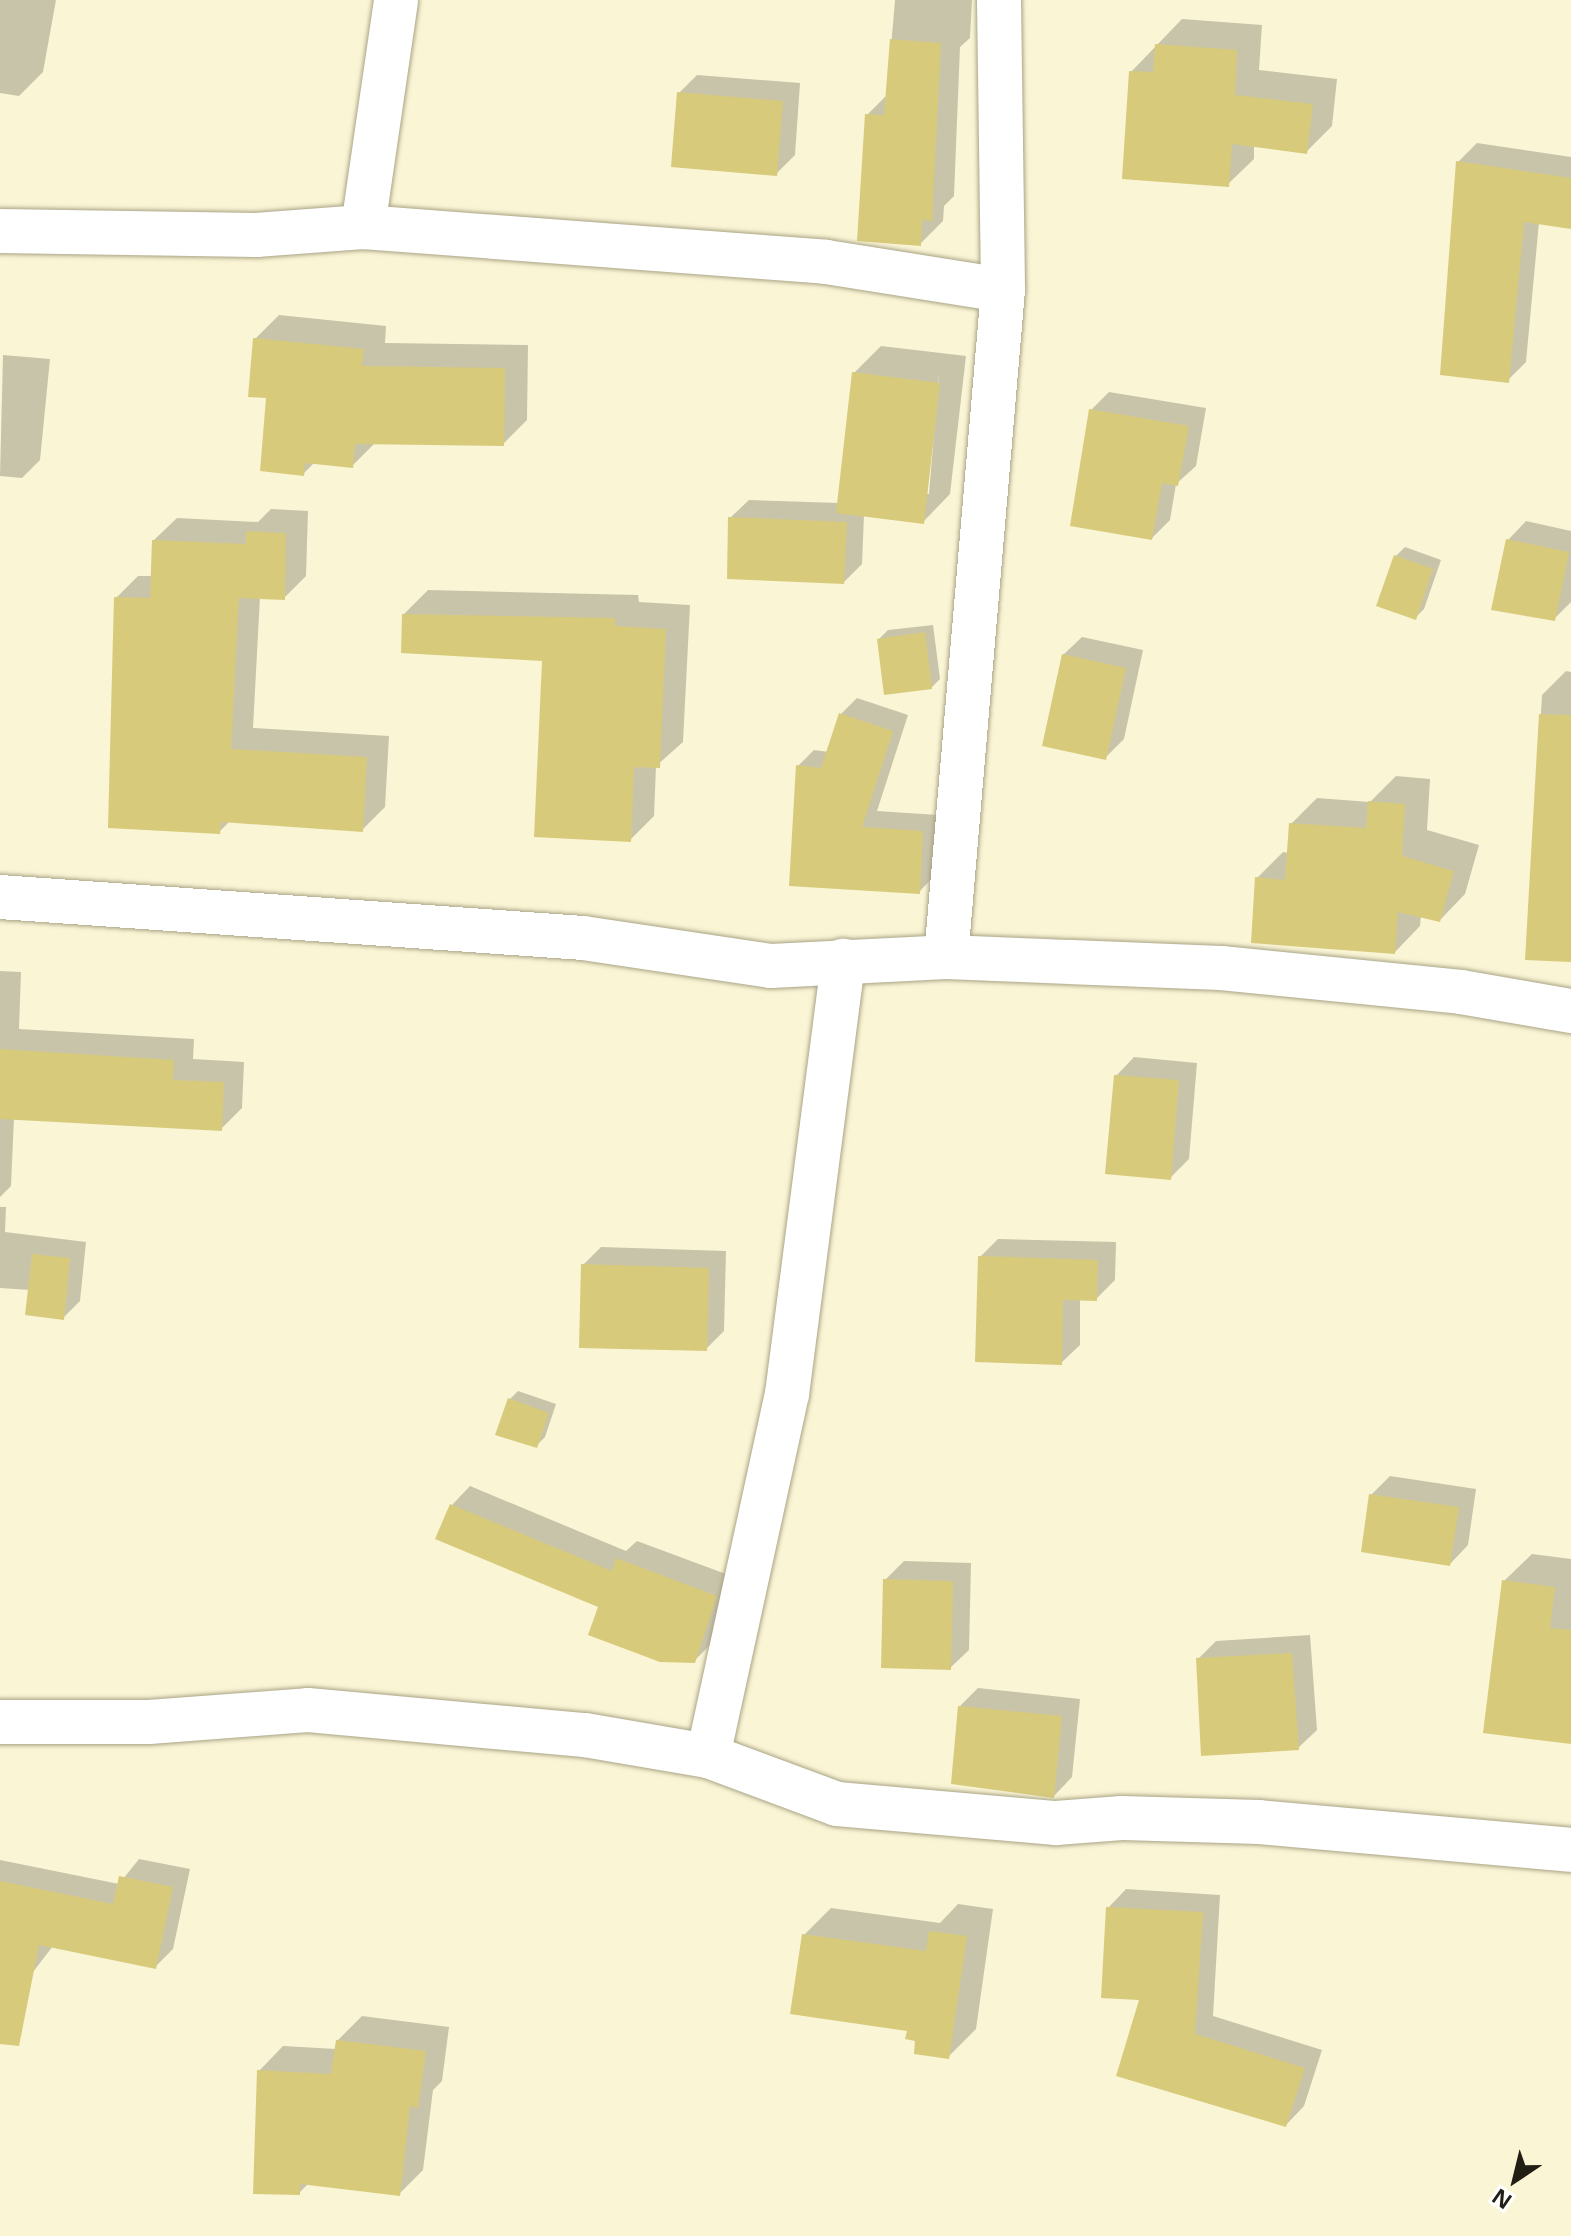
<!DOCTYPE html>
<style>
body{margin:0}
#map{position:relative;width:1571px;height:2236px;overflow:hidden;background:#faf5d5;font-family:"Open Sans",sans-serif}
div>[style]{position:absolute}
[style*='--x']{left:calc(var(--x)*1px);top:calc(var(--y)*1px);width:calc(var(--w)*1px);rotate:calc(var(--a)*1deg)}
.shadow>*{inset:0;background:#0003}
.building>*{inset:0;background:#d8ca7b}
.roads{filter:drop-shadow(0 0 2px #a9a486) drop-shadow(0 0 2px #a9a486)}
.street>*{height:44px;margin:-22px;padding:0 22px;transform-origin:22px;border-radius:22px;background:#fff}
span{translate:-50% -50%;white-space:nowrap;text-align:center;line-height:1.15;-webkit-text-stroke:6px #fff;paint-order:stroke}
.north{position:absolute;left:1475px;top:2140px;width:80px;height:80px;-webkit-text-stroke:6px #fff;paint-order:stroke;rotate:215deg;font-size:22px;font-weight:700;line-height:32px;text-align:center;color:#211f14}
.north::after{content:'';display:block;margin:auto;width:28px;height:36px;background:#211f14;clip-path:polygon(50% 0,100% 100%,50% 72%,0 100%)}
</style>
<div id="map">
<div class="shadow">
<i style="clip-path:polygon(0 0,56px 0,43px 72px,19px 96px,0 93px)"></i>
<i style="clip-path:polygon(895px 0,972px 0,970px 38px,960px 47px,954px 196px,944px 206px,943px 221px,920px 244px,867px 115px,887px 95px)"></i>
<i style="clip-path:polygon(1182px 19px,1262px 25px,1259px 70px,1337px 79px,1332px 126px,1306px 152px,1254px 145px,1254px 159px,1228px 184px,1131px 72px)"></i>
<i style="clip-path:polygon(697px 75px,800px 83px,795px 155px,776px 174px,679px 93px)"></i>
<i style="clip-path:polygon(1477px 143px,1571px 157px,1571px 227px,1539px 222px,1526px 362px,1508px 380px,1458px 162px)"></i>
<i style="clip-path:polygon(279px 315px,386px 326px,385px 343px,528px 345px,527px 420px,503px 444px,376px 442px,352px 466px,315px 462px,303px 474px,268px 396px,255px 339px)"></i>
<i style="clip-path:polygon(evenodd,881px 346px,966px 356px,950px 494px,923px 522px,864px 515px,862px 564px,844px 582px,730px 518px,749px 500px,839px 503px,854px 373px,881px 346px,939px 372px,929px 494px,925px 494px,939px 372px)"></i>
<i style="clip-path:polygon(3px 355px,50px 359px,40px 460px,22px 478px,0 476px)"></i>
<i style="clip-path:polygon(1109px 392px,1206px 408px,1196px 466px,1176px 484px,1170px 520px,1152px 538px,1091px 410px)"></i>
<i style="clip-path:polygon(271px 509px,308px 511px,306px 576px,284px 598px,260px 597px,253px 728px,389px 736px,385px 807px,362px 830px,230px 821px,219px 832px,116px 598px,138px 576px,153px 576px,154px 540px,177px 518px,258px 522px)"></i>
<i style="clip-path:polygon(1526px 521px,1571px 531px,1571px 602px,1554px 619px,1508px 540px)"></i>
<i style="clip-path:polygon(1405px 547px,1441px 560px,1424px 609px,1415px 618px,1396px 556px)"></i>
<i style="clip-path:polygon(428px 590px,638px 595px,639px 602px,690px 605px,683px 742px,656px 766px,654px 816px,630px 840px,545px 659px,404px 614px)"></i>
<i style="clip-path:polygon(933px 625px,940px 679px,931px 688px,879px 639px,888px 630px)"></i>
<i style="clip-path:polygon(1082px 637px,1143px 650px,1124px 739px,1106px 757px,1063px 655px)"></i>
<i style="clip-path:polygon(1566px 671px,1571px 672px,1571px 960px,1527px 958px,1542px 695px)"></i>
<i style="clip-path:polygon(857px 698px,908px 715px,877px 811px,938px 815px,935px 875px,919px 892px,798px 766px,814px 750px,829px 752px,841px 714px)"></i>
<i style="clip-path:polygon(1396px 776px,1430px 779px,1427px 830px,1479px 845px,1465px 894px,1440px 920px,1421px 915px,1420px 926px,1395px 952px,1257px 878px,1283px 852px,1289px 853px,1291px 824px,1317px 798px,1370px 802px)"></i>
<i style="clip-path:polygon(0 971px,21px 972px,19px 1029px,194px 1039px,193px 1059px,244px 1062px,242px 1108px,221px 1129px,14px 1118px,11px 1186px,0 1197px)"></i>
<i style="clip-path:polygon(1134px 1057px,1197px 1063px,1189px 1159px,1170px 1178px,1116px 1076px)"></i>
<i style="clip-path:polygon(0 1207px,6px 1207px,5px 1232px,86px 1242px,80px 1301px,63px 1318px,30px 1290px,0 1288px)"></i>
<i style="clip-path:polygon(998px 1239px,1116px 1242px,1115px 1280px,1096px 1299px,1080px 1298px,1080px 1345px,1061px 1363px,980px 1257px)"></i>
<i style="clip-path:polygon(601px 1247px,726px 1251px,724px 1331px,706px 1349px,583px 1265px)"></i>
<i style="clip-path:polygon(518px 1391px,556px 1404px,545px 1437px,536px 1446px,509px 1400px)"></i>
<i style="clip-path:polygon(1390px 1476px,1476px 1489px,1468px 1545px,1450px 1564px,1371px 1495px)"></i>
<i style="clip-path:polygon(470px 1486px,626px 1551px,637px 1541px,734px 1577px,713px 1642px,694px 1661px,452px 1505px)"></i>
<i style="clip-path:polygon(1532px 1554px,1571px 1559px,1571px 1742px,1504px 1581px)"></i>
<i style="clip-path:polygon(904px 1561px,971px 1563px,969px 1650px,950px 1668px,885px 1580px)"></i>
<i style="clip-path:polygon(1310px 1635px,1317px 1730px,1298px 1748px,1198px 1659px,1216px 1641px)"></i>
<i style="clip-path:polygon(978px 1688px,1080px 1699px,1072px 1777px,1054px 1796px,960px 1706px)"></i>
<i style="clip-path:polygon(139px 1859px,190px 1869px,173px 1949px,155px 1967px,53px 1946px,33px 1972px,0 1965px,0 1860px,119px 1884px)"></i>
<i style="clip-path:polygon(1126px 1889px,1220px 1895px,1213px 2016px,1322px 2050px,1304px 2106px,1286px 2125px,1141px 1998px,1108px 1908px)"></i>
<i style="clip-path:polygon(958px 1904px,993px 1909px,976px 2029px,948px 2057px,917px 2039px,804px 1935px,831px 1908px,940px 1923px)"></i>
<i style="clip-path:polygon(362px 2016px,449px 2027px,442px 2081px,433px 2090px,423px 2170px,399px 2194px,309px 2183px,299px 2193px,259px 2071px,283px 2046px,336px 2049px,337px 2041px)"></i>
</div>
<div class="building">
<i style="clip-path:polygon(890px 39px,941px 43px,932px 221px,922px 220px,921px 246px,857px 241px,865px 114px,884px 115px)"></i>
<i style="clip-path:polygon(1155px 44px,1237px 50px,1235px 95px,1313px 104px,1307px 154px,1232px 144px,1229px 187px,1122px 179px,1129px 71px,1153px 72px)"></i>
<i style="clip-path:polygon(677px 92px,783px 101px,777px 176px,671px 167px)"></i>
<i style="clip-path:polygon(1456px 161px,1571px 178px,1571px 229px,1524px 222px,1509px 383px,1440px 375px)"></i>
<i style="clip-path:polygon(253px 338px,364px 349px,362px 366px,505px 368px,504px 446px,355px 444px,353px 468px,305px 463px,304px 476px,260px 471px,266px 398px,248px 397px)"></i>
<i style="clip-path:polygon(852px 372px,940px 383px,924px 524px,836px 513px)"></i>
<i style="clip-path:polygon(1089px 409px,1189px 426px,1178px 486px,1162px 483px,1152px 540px,1070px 526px)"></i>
<i style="clip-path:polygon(728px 517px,847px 522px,844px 584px,727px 579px)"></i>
<i style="clip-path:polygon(246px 531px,286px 533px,285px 600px,239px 598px,231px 749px,367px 757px,363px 832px,221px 822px,220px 834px,108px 828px,114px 597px,150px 598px,152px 540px,246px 544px)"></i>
<i style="clip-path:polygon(1506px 539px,1569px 552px,1555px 621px,1491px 610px)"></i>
<i style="clip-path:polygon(1394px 555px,1433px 569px,1416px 620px,1376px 606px)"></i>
<i style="clip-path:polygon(402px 614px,615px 618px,615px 626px,666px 629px,660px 768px,634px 767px,631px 842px,534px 837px,542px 661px,401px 653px)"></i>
<i style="clip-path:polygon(925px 632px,932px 689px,884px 695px,877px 639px)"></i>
<i style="clip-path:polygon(1062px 654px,1126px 668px,1106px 760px,1042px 746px)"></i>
<i style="clip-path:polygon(839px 713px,893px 731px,862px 827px,923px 831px,920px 894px,789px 886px,796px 765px,821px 768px)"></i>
<i style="clip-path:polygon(1539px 714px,1571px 715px,1571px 962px,1525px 960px)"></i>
<i style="clip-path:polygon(1368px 801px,1405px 804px,1402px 856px,1454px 871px,1440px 922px,1398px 912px,1395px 954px,1251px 943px,1255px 877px,1285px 880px,1289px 823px,1366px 828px)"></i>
<i style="clip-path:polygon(0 1049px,174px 1060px,173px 1080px,224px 1082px,222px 1131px,0 1119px)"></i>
<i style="clip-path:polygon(1114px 1075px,1179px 1080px,1171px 1180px,1105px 1174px)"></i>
<i style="clip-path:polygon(32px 1254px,70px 1258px,64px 1320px,25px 1315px)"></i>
<i style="clip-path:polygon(978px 1256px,1098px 1260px,1097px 1301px,1063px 1300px,1062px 1365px,975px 1362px)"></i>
<i style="clip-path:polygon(581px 1264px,709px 1268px,707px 1351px,579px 1348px)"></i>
<i style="clip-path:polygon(508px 1398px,549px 1413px,537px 1448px,495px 1435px)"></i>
<i style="clip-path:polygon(1369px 1494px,1459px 1507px,1450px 1566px,1361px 1552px)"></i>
<i style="clip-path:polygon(450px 1504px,612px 1571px,616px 1558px,717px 1596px,695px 1663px,660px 1662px,588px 1635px,598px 1607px,435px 1539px)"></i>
<i style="clip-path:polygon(883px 1579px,953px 1581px,951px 1670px,881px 1668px)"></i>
<i style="clip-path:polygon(1502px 1580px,1555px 1587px,1550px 1628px,1571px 1630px,1571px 1744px,1483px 1733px)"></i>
<i style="clip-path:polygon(1292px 1653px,1299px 1750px,1201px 1756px,1196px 1658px)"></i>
<i style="clip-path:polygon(958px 1706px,1062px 1716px,1054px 1798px,951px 1784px)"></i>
<i style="clip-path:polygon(119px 1876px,173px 1887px,156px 1969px,39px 1945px,19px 2046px,0 2044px,0 1881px,113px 1904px)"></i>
<i style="clip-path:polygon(1106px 1907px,1203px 1912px,1195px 2034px,1305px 2068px,1286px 2127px,1116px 2076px,1139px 2000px,1101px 1998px)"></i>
<i style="clip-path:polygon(929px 1931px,967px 1936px,949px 2059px,914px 2054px,915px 2041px,905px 2039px,907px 2031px,790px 2014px,802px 1934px,926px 1951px)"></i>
<i style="clip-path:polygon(336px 2040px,426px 2051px,418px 2108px,410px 2106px,400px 2196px,300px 2184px,300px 2195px,253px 2194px,257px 2070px,331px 2074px)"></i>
</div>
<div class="roads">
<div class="street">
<i style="--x:999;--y:0;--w:290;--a:89.2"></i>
<i style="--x:363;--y:227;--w:229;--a:-81.7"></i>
<i style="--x:0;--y:231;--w:256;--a:0.9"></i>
<i style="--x:256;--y:235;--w:107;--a:-4.3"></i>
<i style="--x:363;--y:227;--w:464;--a:4.3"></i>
<i style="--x:826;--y:262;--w:179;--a:9"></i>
<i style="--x:1003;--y:290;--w:669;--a:94.88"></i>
<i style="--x:0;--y:897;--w:584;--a:4.02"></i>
<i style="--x:583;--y:938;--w:190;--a:8.5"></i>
<i style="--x:771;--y:966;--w:175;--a:-2.9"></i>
<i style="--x:946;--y:957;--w:275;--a:2.3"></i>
<i style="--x:1221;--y:968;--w:241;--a:5.7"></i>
<i style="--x:1461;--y:992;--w:112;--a:9.8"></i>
<i style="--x:0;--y:1722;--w:149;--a:0"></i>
<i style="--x:149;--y:1722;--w:159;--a:-4.3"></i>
<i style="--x:308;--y:1710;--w:278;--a:5.2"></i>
<i style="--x:585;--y:1735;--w:125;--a:9.7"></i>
<i style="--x:708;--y:1756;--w:138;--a:20.4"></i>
<i style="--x:837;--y:1804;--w:220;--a:5"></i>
<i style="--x:1056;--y:1823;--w:66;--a:-4.3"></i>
<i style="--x:1122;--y:1818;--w:137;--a:1.7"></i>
<i style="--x:1259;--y:1822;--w:313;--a:5.1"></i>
<i style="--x:708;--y:1756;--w:371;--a:-77.7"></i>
<i style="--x:787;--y:1394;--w:437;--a:-82.6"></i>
</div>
</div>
<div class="north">N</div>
</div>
